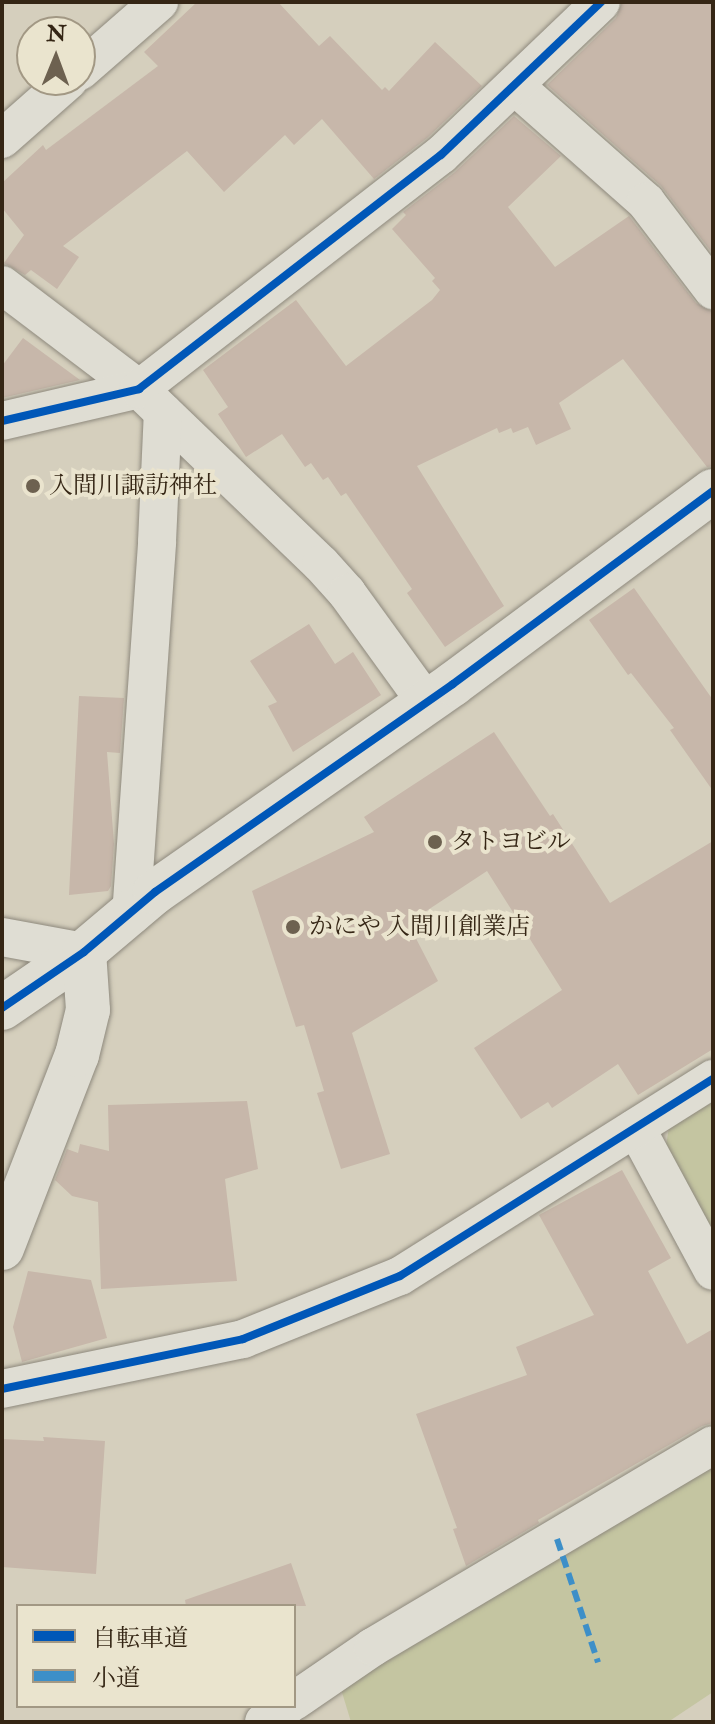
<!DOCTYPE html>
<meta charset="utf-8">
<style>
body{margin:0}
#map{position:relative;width:715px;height:1724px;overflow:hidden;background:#d5cfbd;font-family:"IM FELL Double Pica","Noto Serif JP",serif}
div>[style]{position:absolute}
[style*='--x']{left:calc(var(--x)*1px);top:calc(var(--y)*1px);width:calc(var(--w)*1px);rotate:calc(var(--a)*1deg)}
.green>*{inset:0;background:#c4c5a1}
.building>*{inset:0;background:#c7b7aa}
.roads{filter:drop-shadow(0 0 2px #8e897d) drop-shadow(0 0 2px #8e897d)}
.minor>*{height:38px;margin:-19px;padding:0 19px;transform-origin:19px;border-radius:19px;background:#dfddd3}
.tertiary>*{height:44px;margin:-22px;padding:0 22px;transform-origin:22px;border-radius:22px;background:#dfddd3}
.quiet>*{height:6px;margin-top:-3px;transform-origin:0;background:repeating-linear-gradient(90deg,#3d8fc8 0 12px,transparent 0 18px)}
.cycleway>*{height:8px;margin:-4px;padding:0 4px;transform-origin:4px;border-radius:4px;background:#0057b8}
.dots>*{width:22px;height:22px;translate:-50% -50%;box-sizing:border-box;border:4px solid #eae4ce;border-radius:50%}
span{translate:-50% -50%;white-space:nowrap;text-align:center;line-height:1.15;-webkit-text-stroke:8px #eae4ce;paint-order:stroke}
.poi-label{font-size:24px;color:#352615}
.left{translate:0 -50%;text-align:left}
.frame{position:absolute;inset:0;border:4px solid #352615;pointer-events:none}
.legend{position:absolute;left:16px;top:1604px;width:280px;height:104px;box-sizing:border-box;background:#eae4ce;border:2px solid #a29884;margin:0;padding:10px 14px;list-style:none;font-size:24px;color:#352615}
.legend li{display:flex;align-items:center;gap:16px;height:40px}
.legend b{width:40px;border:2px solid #a29884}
.north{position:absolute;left:16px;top:16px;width:80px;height:80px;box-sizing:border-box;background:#eae4ce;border:2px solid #a29884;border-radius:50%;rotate:1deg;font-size:22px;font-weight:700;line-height:32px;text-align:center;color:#352615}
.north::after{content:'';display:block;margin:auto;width:28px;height:36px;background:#6d6150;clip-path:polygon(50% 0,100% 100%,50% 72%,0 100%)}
</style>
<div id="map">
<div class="green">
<i style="clip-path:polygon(713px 1102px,713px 1234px,665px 1152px,669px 1127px)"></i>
<i style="clip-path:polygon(713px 1464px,713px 1692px,668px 1722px,351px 1722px,341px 1689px)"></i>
</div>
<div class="building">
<i style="clip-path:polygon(197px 2px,278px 2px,319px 46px,330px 36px,382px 90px,385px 87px,389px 91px,435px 42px,482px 86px,427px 138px,374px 179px,322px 119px,294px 145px,285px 135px,224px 192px,187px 151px,63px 246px,79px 257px,57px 289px,31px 270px,25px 275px,4px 263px,24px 235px,2px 208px,2px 183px,43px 145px,46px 150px,158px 66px,144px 52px)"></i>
<i style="clip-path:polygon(622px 2px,713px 2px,713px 254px,661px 186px,547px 85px,616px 18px)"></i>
<i style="clip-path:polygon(514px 116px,561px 156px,508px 207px,555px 267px,629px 216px,696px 303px,713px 312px,713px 466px,707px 467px,623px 359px,559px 403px,571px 429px,536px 445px,528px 427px,513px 433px,511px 428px,499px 433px,497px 428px,417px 466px,504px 606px,445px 647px,407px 593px,412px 589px,346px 493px,341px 496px,328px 477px,323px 480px,311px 463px,305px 467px,282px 434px,246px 457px,218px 414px,228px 407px,203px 370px,296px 300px,346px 366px,432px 300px,440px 290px,432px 281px,435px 278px,392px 229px,406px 215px,403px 212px,455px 172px)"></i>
<i style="clip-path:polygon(23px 338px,80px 380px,2px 398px,2px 366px)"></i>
<i style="clip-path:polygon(634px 588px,713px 700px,713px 791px,670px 730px,674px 728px,631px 673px,628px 675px,589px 620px)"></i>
<i style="clip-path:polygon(309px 624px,335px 664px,353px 652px,381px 695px,293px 752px,268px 706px,277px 702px,250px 661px)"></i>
<i style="clip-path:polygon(79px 696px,124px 698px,120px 753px,107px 752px,114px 844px,111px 886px,108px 891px,69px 895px)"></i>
<i style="clip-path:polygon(494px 732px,550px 816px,553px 814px,610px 903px,713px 841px,713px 1049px,638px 1095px,618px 1064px,552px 1108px,548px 1102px,521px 1119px,474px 1048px,562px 990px,487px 871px,408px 923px,438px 981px,352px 1033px,390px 1154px,341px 1169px,317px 1093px,324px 1091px,304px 1025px,296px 1027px,252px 891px,374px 832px,364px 817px)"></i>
<i style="clip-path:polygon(247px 1101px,258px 1169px,225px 1179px,237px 1281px,101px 1289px,98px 1202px,72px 1196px,55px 1180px,67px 1149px,78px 1153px,80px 1144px,109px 1151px,108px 1105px)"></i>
<i style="clip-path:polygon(622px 1170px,671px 1258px,648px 1271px,687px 1344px,713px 1329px,713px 1423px,702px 1426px,538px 1520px,539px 1523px,466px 1566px,453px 1529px,457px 1528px,416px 1414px,527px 1375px,516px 1347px,594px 1315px,539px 1215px)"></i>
<i style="clip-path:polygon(28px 1271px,91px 1280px,107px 1338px,22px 1362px,13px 1327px)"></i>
<i style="clip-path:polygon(43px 1437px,105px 1441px,96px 1574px,2px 1567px,2px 1439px,44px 1441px)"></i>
<i style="clip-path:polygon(291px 1563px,306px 1606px,186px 1606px,185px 1600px)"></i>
</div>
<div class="roads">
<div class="minor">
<i style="--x:80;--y:71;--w:105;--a:-41.1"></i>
<i style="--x:515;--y:86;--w:175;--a:41.5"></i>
<i style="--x:646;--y:202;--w:111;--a:52.7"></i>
<i style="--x:2;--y:139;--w:89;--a:-41.4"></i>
<i style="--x:2;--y:285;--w:172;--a:37.2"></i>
<i style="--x:139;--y:389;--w:252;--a:43.9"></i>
<i style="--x:321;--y:564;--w:39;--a:48"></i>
<i style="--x:347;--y:593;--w:135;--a:54.1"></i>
<i style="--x:2;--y:421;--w:141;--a:-13.1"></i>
<i style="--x:139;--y:389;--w:382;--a:-37.8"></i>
<i style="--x:441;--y:155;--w:221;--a:-43.7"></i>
<i style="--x:131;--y:916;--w:375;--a:-86"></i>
<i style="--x:157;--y:542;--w:130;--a:-87.4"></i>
<i style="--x:2;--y:937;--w:83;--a:10.4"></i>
<i style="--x:636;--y:1128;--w:162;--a:61.7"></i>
<i style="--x:2;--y:1389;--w:246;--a:-11.7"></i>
<i style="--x:243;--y:1339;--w:169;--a:-21.9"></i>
<i style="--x:400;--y:1276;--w:370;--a:-32.2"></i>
<i style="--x:294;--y:1701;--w:96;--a:-34.4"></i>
<i style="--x:373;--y:1647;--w:395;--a:-30.7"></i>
<i style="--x:264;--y:1722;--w:28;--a:-35"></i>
</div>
<div class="tertiary">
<i style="--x:2;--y:1008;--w:99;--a:-34.3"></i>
<i style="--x:84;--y:952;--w:93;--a:-40.2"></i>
<i style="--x:155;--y:892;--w:363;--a:-34.9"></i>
<i style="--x:453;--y:684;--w:324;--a:-36.6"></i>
<i style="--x:2;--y:1248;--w:207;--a:-68.8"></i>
<i style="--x:77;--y:1055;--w:46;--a:-76.3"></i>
<i style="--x:88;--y:1010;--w:58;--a:-93.9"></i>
</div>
</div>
<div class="quiet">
<i style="--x:557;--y:1539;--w:130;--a:71.6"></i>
</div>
<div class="cycleway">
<i style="--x:2;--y:421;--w:141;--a:-13.1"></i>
<i style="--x:139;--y:389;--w:382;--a:-37.8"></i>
<i style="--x:441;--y:155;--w:221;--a:-43.7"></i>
<i style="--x:2;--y:1008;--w:99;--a:-34.3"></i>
<i style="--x:84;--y:952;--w:93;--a:-40.2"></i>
<i style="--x:155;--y:892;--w:363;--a:-34.9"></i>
<i style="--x:453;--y:684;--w:324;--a:-36.6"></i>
<i style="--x:2;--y:1389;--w:246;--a:-11.7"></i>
<i style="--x:243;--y:1339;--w:169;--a:-21.9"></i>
<i style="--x:400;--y:1276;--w:370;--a:-32.2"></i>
</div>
<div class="dots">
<i style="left:33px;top:486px;background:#6d6150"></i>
<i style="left:435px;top:842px;background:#6d6150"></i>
<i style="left:293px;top:927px;background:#6d6150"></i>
</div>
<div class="poi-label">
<span class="left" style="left:49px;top:486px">入間川諏訪神社</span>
<span class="left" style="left:451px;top:842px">タトヨビル</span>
<span class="left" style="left:309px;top:927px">かにや 入間川創業店</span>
</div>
<div class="frame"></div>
<ul class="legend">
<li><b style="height:10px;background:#0057b8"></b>自転車道</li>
<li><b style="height:10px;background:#3d8fc8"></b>小道</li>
</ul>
<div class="north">N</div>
</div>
